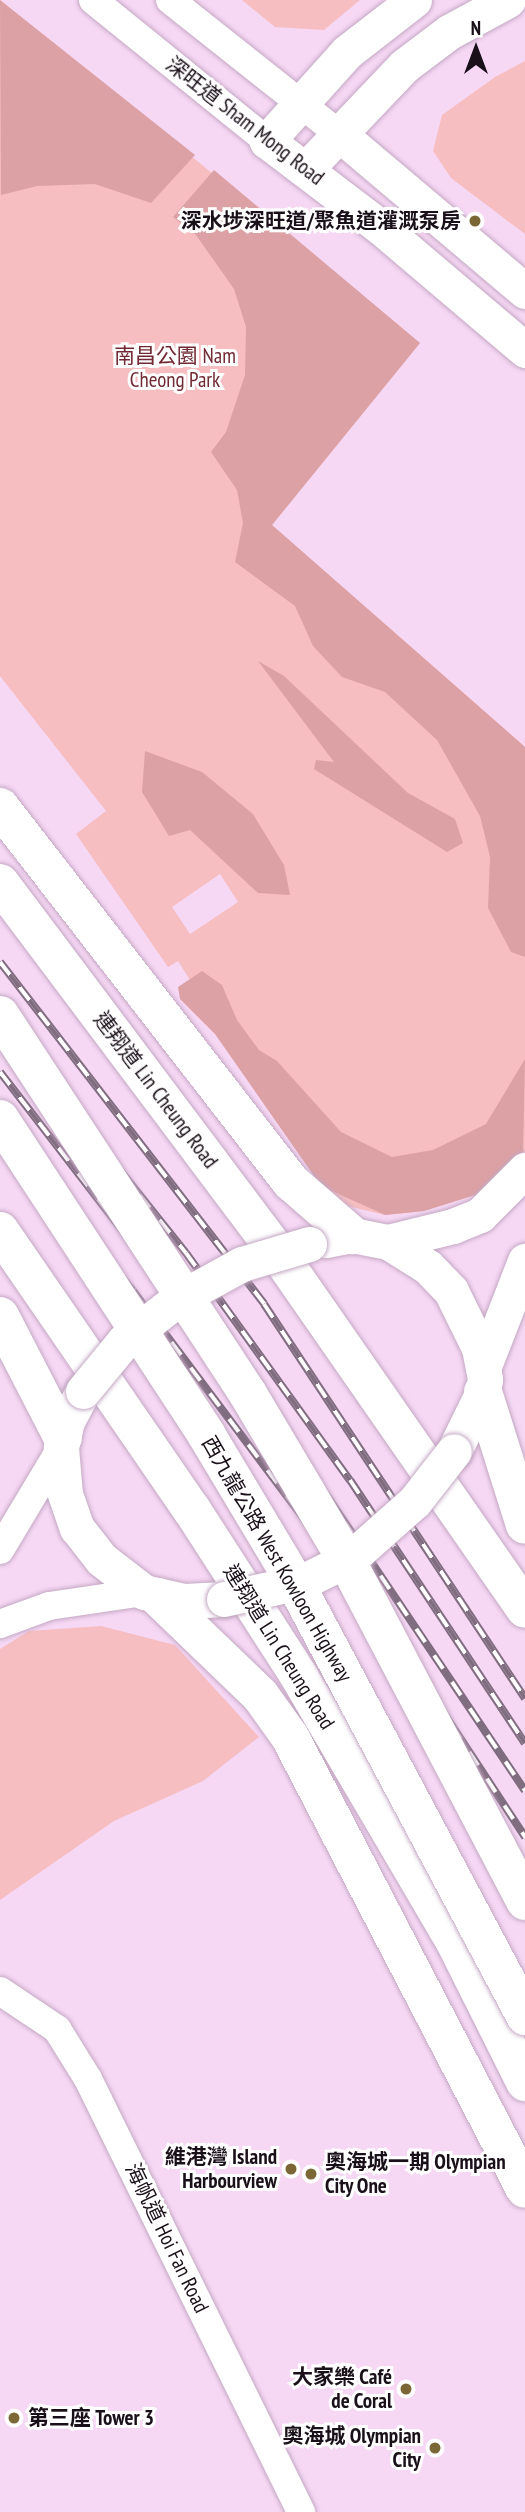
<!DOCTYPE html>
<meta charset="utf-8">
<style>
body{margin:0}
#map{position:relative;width:525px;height:2512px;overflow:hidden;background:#f6d8f5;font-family:"PT Sans Narrow","Noto Sans TC",sans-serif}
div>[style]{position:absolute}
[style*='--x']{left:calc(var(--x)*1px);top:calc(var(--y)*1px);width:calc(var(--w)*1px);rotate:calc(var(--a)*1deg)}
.green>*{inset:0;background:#f6bec1}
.forest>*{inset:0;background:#dca1a4}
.roads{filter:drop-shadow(0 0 2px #c4a8c3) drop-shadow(0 0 2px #c4a8c3)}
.minor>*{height:28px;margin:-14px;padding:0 14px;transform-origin:14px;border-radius:14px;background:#fff}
.major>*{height:35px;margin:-17.5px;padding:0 17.5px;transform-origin:17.5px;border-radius:17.5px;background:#fff}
.highway>*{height:38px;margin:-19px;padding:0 19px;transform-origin:19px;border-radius:19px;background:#fff}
.rail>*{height:8px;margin-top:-4px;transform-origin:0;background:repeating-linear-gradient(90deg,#fff 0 16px,#816d80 0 32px);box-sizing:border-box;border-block:2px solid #816d80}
.bridges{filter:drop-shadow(0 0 2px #c4a8c3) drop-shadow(0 0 2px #c4a8c3)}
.major-bridge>*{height:35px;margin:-17.5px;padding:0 17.5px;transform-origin:17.5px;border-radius:17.5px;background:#fff}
.highway-bridge>*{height:38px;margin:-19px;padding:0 19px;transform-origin:19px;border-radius:19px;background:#fff}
.dots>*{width:19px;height:19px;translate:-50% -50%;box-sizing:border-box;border:4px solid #fff;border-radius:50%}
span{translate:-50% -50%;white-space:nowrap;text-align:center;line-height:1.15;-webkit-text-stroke:6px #fff;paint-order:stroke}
.street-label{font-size:21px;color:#1a1019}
.poi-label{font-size:21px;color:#1a1019;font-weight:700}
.right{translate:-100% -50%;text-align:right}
.left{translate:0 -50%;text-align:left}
.park-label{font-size:21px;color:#712a33}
.north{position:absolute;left:441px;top:14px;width:70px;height:70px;-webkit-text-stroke:5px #fff;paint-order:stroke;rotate:0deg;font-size:19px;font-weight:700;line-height:28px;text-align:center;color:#1a1019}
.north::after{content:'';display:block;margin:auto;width:24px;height:32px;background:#1a1019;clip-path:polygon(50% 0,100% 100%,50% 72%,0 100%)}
</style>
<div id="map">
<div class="green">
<i style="clip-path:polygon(evenodd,0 0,420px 343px,272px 525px,525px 747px,525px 1151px,475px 1195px,424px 1211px,385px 1215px,347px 1206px,321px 1186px,178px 961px,168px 967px,76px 834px,106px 811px,0 676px,0 0,220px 874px,238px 902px,190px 934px,172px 907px,220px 874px)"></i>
<i style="clip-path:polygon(242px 0,360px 0,324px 30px,275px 27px)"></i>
<i style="clip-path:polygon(525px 61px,525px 234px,451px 178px,433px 151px,442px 115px,495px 77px)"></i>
<i style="clip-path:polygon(101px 1626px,175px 1645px,259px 1737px,203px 1781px,114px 1821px,0 1900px,0 1649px,29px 1631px)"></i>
</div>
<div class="forest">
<i style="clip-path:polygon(0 0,195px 155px,151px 203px,95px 184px,37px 186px,1px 195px)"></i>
<i style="clip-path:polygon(214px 170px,420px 343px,272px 525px,525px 747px,525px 957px,511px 952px,488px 908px,490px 857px,480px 816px,437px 740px,385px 692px,342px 677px,313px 646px,295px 606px,235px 562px,243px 523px,237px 490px,211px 452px,226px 432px,245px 375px,246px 327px,234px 289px,196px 235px,173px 217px)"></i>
<i style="clip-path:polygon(258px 661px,284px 676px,408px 793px,455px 819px,463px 843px,447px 852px,314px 769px,316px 760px,334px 762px)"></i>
<i style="clip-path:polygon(145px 751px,202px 772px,253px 814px,284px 865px,290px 895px,258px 893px,190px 830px,169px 836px,142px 792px)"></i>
<i style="clip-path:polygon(202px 971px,222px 985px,237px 1020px,259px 1050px,277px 1061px,341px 1132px,392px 1157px,433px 1150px,486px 1124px,525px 1059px,523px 1154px,475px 1195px,424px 1211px,385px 1215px,321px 1186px,215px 1034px,180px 999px,178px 987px)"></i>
</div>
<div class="roads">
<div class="minor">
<i style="--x:93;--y:0;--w:224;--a:39"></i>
<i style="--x:170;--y:0;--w:214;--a:38.4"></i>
<i style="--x:0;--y:1550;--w:119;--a:-59.1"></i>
<i style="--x:0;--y:1624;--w:52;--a:-20.2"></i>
<i style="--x:49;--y:1606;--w:96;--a:-8.4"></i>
<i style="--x:0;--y:1991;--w:69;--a:33.7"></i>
<i style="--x:57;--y:2029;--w:59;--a:58.2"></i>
<i style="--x:88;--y:2079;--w:483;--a:63.8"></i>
</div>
<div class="major">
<i style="--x:414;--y:0;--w:85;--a:142.2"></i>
<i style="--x:347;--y:52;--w:120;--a:132"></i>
<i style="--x:267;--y:141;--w:141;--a:37.2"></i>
<i style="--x:379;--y:226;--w:192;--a:40.3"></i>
<i style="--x:338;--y:133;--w:245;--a:40.2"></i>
<i style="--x:306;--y:169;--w:142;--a:-46.4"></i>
<i style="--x:404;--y:66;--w:56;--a:-37.1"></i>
<i style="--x:449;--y:32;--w:67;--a:-28.5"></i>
<i style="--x:326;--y:1240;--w:26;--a:-11"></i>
<i style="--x:352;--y:1235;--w:37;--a:11"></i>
<i style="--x:388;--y:1242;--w:47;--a:32"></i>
<i style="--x:428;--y:1267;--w:33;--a:46"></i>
<i style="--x:451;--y:1291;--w:64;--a:63.8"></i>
<i style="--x:479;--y:1348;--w:32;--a:79"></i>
<i style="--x:485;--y:1379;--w:13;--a:99"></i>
<i style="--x:483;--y:1392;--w:66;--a:116.2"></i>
<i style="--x:388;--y:1242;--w:67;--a:-13.8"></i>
<i style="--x:453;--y:1226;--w:29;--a:-22"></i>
<i style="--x:480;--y:1215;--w:64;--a:-45"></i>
<i style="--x:484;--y:1366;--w:113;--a:-68.7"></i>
<i style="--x:83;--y:1391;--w:34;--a:118"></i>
<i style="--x:67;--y:1421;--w:28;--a:103"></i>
<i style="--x:61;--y:1448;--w:46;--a:85"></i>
<i style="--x:65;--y:1494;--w:36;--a:71"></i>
<i style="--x:77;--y:1528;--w:39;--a:52"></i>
<i style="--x:101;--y:1559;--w:54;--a:37.5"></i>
<i style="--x:144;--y:1592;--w:41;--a:12.7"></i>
<i style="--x:184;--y:1601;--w:40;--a:-2.9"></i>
</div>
<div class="highway">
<i style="--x:0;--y:807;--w:475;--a:52.2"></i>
<i style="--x:291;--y:1182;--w:81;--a:41"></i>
<i style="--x:0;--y:883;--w:458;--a:53.1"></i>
<i style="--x:275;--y:1249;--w:438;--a:55.2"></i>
<i style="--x:0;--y:1231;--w:339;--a:55.5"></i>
<i style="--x:192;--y:1510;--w:197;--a:57.2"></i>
<i style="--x:299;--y:1676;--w:306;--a:59.6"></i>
<i style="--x:454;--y:1940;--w:159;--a:63.4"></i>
<i style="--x:0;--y:1316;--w:137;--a:62.7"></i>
<i style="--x:483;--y:1392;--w:139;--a:72.5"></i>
<i style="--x:158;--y:1597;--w:141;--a:43.9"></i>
<i style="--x:260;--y:1695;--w:52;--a:54.5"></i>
<i style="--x:290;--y:1737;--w:509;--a:62.53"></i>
</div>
</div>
<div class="rail">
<i style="--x:0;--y:962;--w:432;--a:52.3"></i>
<i style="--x:264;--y:1304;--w:473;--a:56.5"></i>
<i style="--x:0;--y:1020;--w:298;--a:51.4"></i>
<i style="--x:186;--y:1253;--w:280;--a:54.2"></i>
<i style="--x:350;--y:1480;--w:316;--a:56.4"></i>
<i style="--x:0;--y:1072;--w:535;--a:52.36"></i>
<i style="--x:327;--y:1496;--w:355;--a:56.1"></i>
<i style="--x:0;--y:1128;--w:210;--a:50.8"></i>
<i style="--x:133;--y:1291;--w:443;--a:53.1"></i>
<i style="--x:399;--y:1645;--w:230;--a:56.7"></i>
</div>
<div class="bridges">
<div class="major-bridge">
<i style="--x:83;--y:1391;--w:65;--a:-50.6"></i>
<i style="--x:124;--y:1341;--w:68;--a:-37.9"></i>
<i style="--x:178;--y:1299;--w:73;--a:-28.7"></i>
<i style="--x:242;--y:1264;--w:70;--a:-16.6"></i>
<i style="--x:224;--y:1599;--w:82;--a:-12.7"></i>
<i style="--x:304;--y:1581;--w:54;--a:-26.6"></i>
<i style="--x:352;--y:1557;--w:84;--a:-41.6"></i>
<i style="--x:415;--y:1501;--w:63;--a:-52"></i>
</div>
<div class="highway-bridge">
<i style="--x:0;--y:1015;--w:453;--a:56.8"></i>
<i style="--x:248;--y:1394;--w:186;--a:59.3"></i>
<i style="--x:343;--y:1554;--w:392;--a:62.3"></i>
<i style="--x:0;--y:1119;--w:376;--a:56.8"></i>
<i style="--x:206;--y:1434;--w:171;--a:59.1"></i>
<i style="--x:294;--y:1581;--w:493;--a:62"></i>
</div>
</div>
<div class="dots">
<i style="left:475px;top:221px;background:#7b6735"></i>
<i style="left:291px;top:2169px;background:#7b6735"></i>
<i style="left:311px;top:2174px;background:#7b6735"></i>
<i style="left:406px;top:2389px;background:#7b6735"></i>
<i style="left:14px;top:2418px;background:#7b6735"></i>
<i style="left:435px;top:2448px;background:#7b6735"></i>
</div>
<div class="street-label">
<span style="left:245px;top:121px;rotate:38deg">深旺道 Sham Mong Road</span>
<span style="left:156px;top:1090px;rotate:53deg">連翔道 Lin Cheung Road</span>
<span style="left:277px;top:1559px;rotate:60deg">西九龍公路 West Kowloon Highway</span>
<span style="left:279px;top:1647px;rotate:58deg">連翔道 Lin Cheung Road</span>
<span style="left:167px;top:2238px;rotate:64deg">海帆道 Hoi Fan Road</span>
</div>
<div class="poi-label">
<span class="right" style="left:461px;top:221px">深水埗深旺道/聚魚道灌溉泵房</span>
<span class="right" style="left:277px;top:2169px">維港灣 Island<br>Harbourview</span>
<span class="left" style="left:325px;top:2174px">奧海城一期 Olympian<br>City One</span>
<span class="right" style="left:392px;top:2389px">大家樂 Café<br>de Coral</span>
<span class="left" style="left:28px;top:2418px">第三座 Tower 3</span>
<span class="right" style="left:421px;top:2448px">奧海城 Olympian<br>City</span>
</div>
<div class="park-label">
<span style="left:175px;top:368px">南昌公園 Nam<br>Cheong Park</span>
</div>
<div class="north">N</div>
</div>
